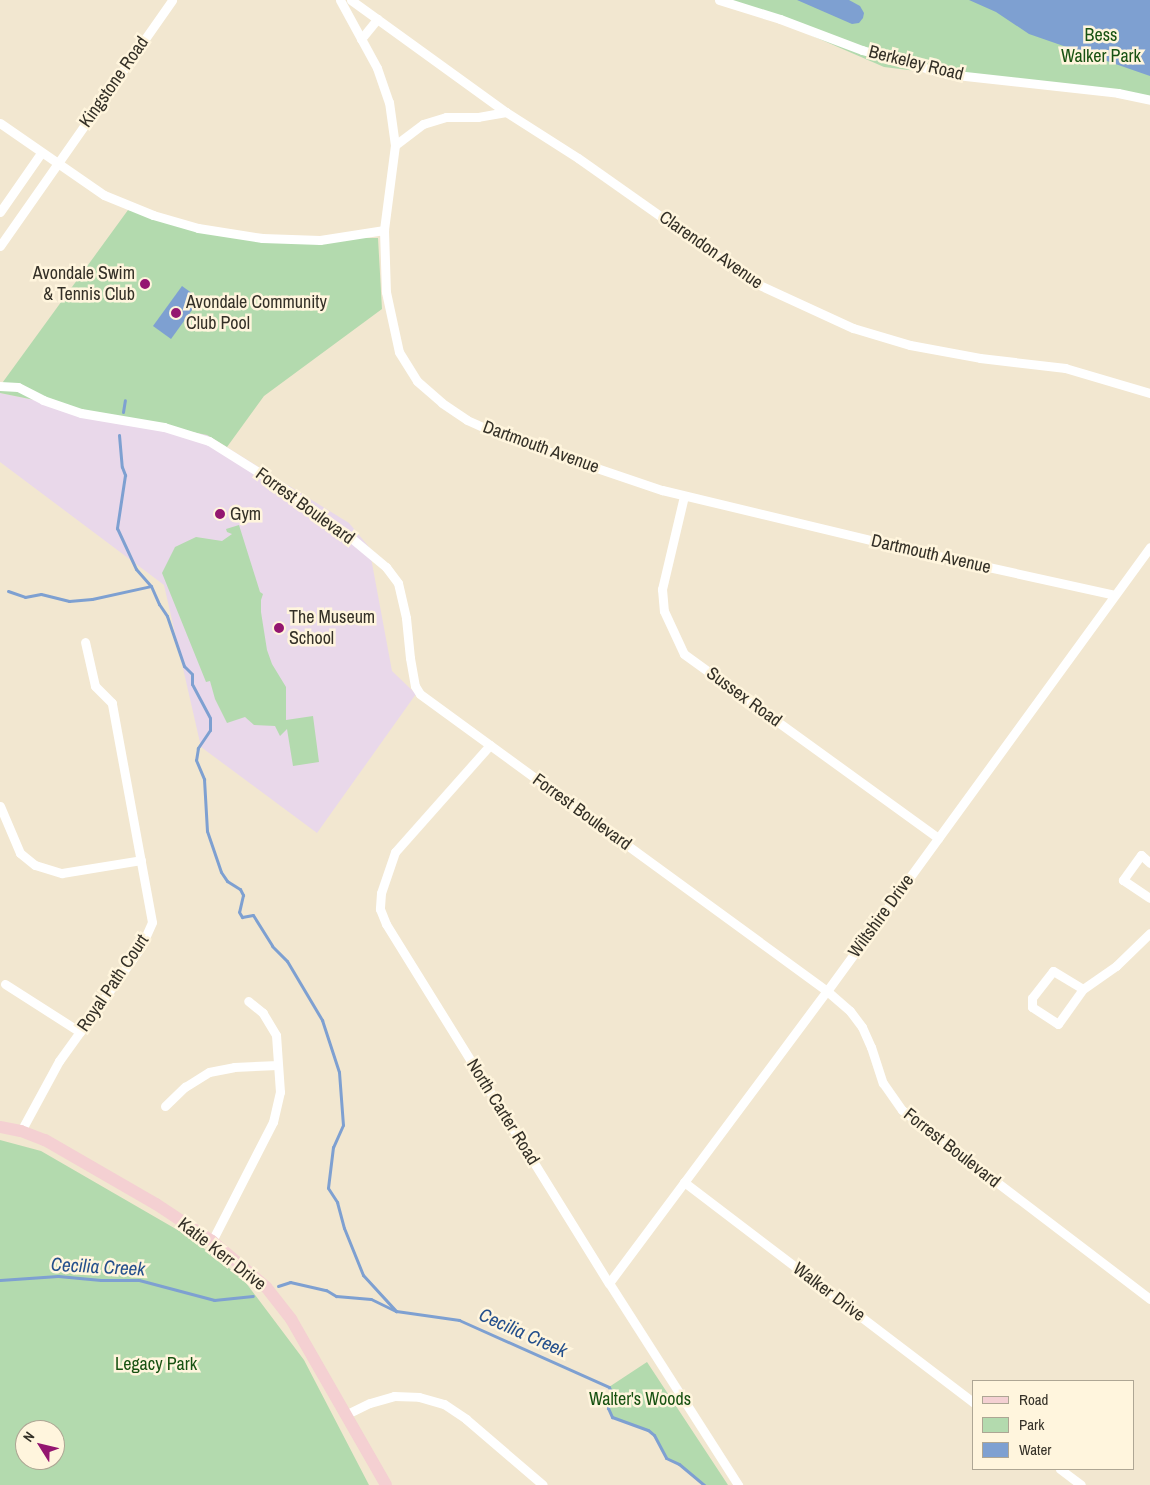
<!DOCTYPE html>
<style>
body{margin:0}
#map{position:relative;width:1150px;height:1485px;overflow:hidden;background:#f2e7d0;font-family:"Archivo Narrow",sans-serif}
div>[style]{position:absolute}
[style*='--x']{left:calc(var(--x)*1px);top:calc(var(--y)*1px);width:calc(var(--w)*1px);rotate:calc(var(--a)*1deg)}
.education>*{inset:0;background:#e9d8ea}
.green>*{inset:0;background:#b3daae}
.water>*{inset:0;background:#7ea0d1}
.stream>*{height:3px;margin:-1.5px;padding:0 1.5px;transform-origin:1.5px;border-radius:1.5px;background:#7ea0d1}
.street>*{height:9px;margin:-4.5px;padding:0 4.5px;transform-origin:4.5px;border-radius:4.5px;background:#fff}
.secondary>*{height:12px;margin:-6px;padding:0 6px;transform-origin:6px;border-radius:6px;background:#f4d0d2}
.dots>*{width:14px;height:14px;translate:-50% -50%;box-sizing:border-box;border:2px solid #fff5dd;border-radius:50%}
span{translate:-50% -50%;white-space:nowrap;text-align:center;line-height:1.15;-webkit-text-stroke:5px #fff5dd;paint-order:stroke}
.park-label{font-size:18px;color:#185212}
.street-label{font-size:18px;color:#343027}
.poi-label{font-size:18px;color:#343027}
.right{translate:-100% -50%;text-align:right}
.left{translate:0 -50%;text-align:left}
.water-label{font-size:19px;color:#244f8c;font-style:italic}
.legend{position:absolute;left:972px;top:1380px;width:162px;height:90px;box-sizing:border-box;background:#fff5dd;border:1px solid #aea694;margin:0;padding:6px 9px;list-style:none;font-size:15px;color:#343027}
.legend li{display:flex;align-items:center;gap:10px;height:25px}
.legend b{width:25px;border:1px solid #aea694}
.north{position:absolute;left:15px;top:1420px;width:50px;height:50px;box-sizing:border-box;background:#fff5dd;border:1px solid #aea694;border-radius:50%;rotate:306deg;font-size:14px;font-weight:700;line-height:20px;text-align:center;color:#343027}
.north::after{content:'';display:block;margin:auto;width:18px;height:22px;background:#941670;clip-path:polygon(50% 0,100% 100%,50% 72%,0 100%)}
</style>
<div id="map">
<div class="education">
<i style="clip-path:polygon(0 393px,207px 435px,349px 523px,369px 547px,392px 671px,416px 694px,317px 833px,201px 747px,164px 585px,0 462px)"></i>
</div>
<div class="green">
<i style="clip-path:polygon(730px 0,1150px 0,1150px 100px,884px 67px)"></i>
<i style="clip-path:polygon(128px 210px,252px 238px,378px 238px,382px 309px,264px 396px,227px 447px,207px 435px,0 393px,0 386px)"></i>
<i style="clip-path:polygon(239px 525px,260px 592px,263px 594px,261px 600px,261px 612px,267px 650px,272px 664px,286px 687px,286px 720px,313px 716px,319px 762px,293px 766px,287px 729px,280px 736px,275px 726px,254px 725px,245px 717px,227px 723px,215px 699px,210px 681px,206px 682px,162px 573px,175px 547px,196px 537px,222px 541px,232px 534px,227px 532px,226px 529px)"></i>
<i style="clip-path:polygon(evenodd,0 1140px,41px 1151px,188px 1236px,243px 1279px,304px 1360px,369px 1485px,0 1485px,0 1140px,25px 1430px,55px 1430px,55px 1460px,25px 1460px,25px 1430px)"></i>
<i style="clip-path:polygon(647px 1362px,728px 1485px,704px 1485px,679px 1464px,666px 1458px,654px 1435px,648px 1430px,612px 1417px,608px 1408px,612px 1394px,609px 1387px)"></i>
</div>
<div class="water">
<i style="clip-path:polygon(797px 0,849px 0,860px 6px,864px 13px,863px 18px,859px 23px,852px 24px)"></i>
<i style="clip-path:polygon(969px 0,1150px 0,1150px 76px,1029px 34px,996px 12px)"></i>
<i style="clip-path:polygon(182px 286px,200px 299px,171px 339px,153px 326px)"></i>
</div>
<div class="stream">
<i style="--x:123;--y:412;--w:12;--a:-81"></i>
<i style="--x:119;--y:435;--w:32;--a:85"></i>
<i style="--x:122;--y:467;--w:9;--a:69"></i>
<i style="--x:125;--y:475;--w:54;--a:98.6"></i>
<i style="--x:117;--y:528;--w:45;--a:65.1"></i>
<i style="--x:136;--y:569;--w:23;--a:49"></i>
<i style="--x:151;--y:586;--w:20;--a:66"></i>
<i style="--x:159;--y:604;--w:14;--a:56"></i>
<i style="--x:167;--y:616;--w:53;--a:71.2"></i>
<i style="--x:184;--y:666;--w:11;--a:45"></i>
<i style="--x:192;--y:674;--w:10;--a:90"></i>
<i style="--x:192;--y:684;--w:38;--a:62"></i>
<i style="--x:210;--y:718;--w:12;--a:90"></i>
<i style="--x:210;--y:730;--w:22;--a:124"></i>
<i style="--x:198;--y:748;--w:12;--a:99"></i>
<i style="--x:196;--y:760;--w:21;--a:67"></i>
<i style="--x:204;--y:779;--w:52;--a:86.7"></i>
<i style="--x:207;--y:831;--w:43;--a:71.1"></i>
<i style="--x:221;--y:872;--w:11;--a:56"></i>
<i style="--x:227;--y:881;--w:15;--a:32"></i>
<i style="--x:240;--y:889;--w:7;--a:63"></i>
<i style="--x:243;--y:895;--w:17;--a:103"></i>
<i style="--x:239;--y:912;--w:6;--a:59"></i>
<i style="--x:242;--y:917;--w:11;--a:-10"></i>
<i style="--x:253;--y:915;--w:36;--a:58"></i>
<i style="--x:272;--y:946;--w:21;--a:45"></i>
<i style="--x:287;--y:961;--w:69;--a:59.3"></i>
<i style="--x:322;--y:1020;--w:55;--a:71.9"></i>
<i style="--x:339;--y:1072;--w:53;--a:85.7"></i>
<i style="--x:343;--y:1125;--w:24;--a:114"></i>
<i style="--x:333;--y:1147;--w:41;--a:97"></i>
<i style="--x:328;--y:1188;--w:17;--a:57"></i>
<i style="--x:337;--y:1202;--w:27;--a:75"></i>
<i style="--x:344;--y:1228;--w:51;--a:68"></i>
<i style="--x:363;--y:1275;--w:49;--a:47.5"></i>
<i style="--x:8;--y:591;--w:18;--a:19"></i>
<i style="--x:25;--y:597;--w:16;--a:-11"></i>
<i style="--x:41;--y:594;--w:29;--a:14"></i>
<i style="--x:69;--y:601;--w:23;--a:-5"></i>
<i style="--x:92;--y:599;--w:60;--a:-12.4"></i>
<i style="--x:0;--y:1280;--w:58;--a:-3.9"></i>
<i style="--x:58;--y:1276;--w:43;--a:5.3"></i>
<i style="--x:101;--y:1280;--w:38;--a:0"></i>
<i style="--x:139;--y:1280;--w:78;--a:14.9"></i>
<i style="--x:214;--y:1300;--w:39;--a:-6"></i>
<i style="--x:278;--y:1286;--w:13;--a:-18"></i>
<i style="--x:290;--y:1282;--w:37;--a:13"></i>
<i style="--x:326;--y:1290;--w:12;--a:31"></i>
<i style="--x:336;--y:1296;--w:35;--a:5"></i>
<i style="--x:371;--y:1299;--w:28;--a:26"></i>
<i style="--x:396;--y:1311;--w:64;--a:8.1"></i>
<i style="--x:459;--y:1320;--w:164;--a:24.1"></i>
<i style="--x:609;--y:1387;--w:8;--a:67"></i>
<i style="--x:612;--y:1394;--w:15;--a:106"></i>
<i style="--x:608;--y:1408;--w:10;--a:66"></i>
<i style="--x:612;--y:1417;--w:38;--a:20"></i>
<i style="--x:648;--y:1430;--w:8;--a:40"></i>
<i style="--x:654;--y:1435;--w:26;--a:62"></i>
<i style="--x:666;--y:1458;--w:14;--a:25"></i>
<i style="--x:679;--y:1464;--w:33;--a:40"></i>
</div>
<div class="street">
<i style="--x:340;--y:0;--w:77;--a:61.4"></i>
<i style="--x:377;--y:68;--w:36;--a:71"></i>
<i style="--x:389;--y:102;--w:43;--a:82.1"></i>
<i style="--x:351;--y:0;--w:191;--a:35.9"></i>
<i style="--x:506;--y:112;--w:85;--a:32.6"></i>
<i style="--x:578;--y:158;--w:217;--a:35.2"></i>
<i style="--x:755;--y:283;--w:108;--a:24.7"></i>
<i style="--x:853;--y:328;--w:59;--a:16.6"></i>
<i style="--x:910;--y:345;--w:71;--a:10.5"></i>
<i style="--x:980;--y:358;--w:86;--a:6.7"></i>
<i style="--x:1065;--y:368;--w:89;--a:16.4"></i>
<i style="--x:719;--y:0;--w:64;--a:17.3"></i>
<i style="--x:780;--y:19;--w:88;--a:20.7"></i>
<i style="--x:862;--y:50;--w:88;--a:15.8"></i>
<i style="--x:947;--y:74;--w:172;--a:6.3"></i>
<i style="--x:1118;--y:93;--w:33;--a:12"></i>
<i style="--x:361;--y:39;--w:26;--a:-51"></i>
<i style="--x:506;--y:112;--w:28;--a:170"></i>
<i style="--x:478;--y:117;--w:32;--a:180"></i>
<i style="--x:446;--y:117;--w:24;--a:163"></i>
<i style="--x:423;--y:124;--w:35;--a:143"></i>
<i style="--x:395;--y:145;--w:86;--a:97.4"></i>
<i style="--x:384;--y:230;--w:62;--a:88.2"></i>
<i style="--x:386;--y:292;--w:61;--a:77.8"></i>
<i style="--x:399;--y:352;--w:34;--a:58"></i>
<i style="--x:417;--y:381;--w:33;--a:41"></i>
<i style="--x:442;--y:403;--w:30;--a:34"></i>
<i style="--x:467;--y:420;--w:42;--a:24.1"></i>
<i style="--x:505;--y:437;--w:166;--a:18.7"></i>
<i style="--x:662;--y:490;--w:275;--a:13.5"></i>
<i style="--x:929;--y:554;--w:190;--a:12.4"></i>
<i style="--x:0;--y:123;--w:126;--a:34.7"></i>
<i style="--x:104;--y:195;--w:53;--a:22.2"></i>
<i style="--x:153;--y:215;--w:47;--a:16.1"></i>
<i style="--x:198;--y:228;--w:65;--a:8.9"></i>
<i style="--x:262;--y:238;--w:58;--a:2"></i>
<i style="--x:320;--y:240;--w:65;--a:-8.9"></i>
<i style="--x:0;--y:212;--w:72;--a:-55.2"></i>
<i style="--x:0;--y:246;--w:300;--a:-55"></i>
<i style="--x:0;--y:386;--w:18;--a:3"></i>
<i style="--x:18;--y:387;--w:28;--a:27"></i>
<i style="--x:43;--y:400;--w:40;--a:18.9"></i>
<i style="--x:81;--y:413;--w:84;--a:9.6"></i>
<i style="--x:164;--y:427;--w:47;--a:17.3"></i>
<i style="--x:209;--y:441;--w:86;--a:32.2"></i>
<i style="--x:282;--y:487;--w:84;--a:36.3"></i>
<i style="--x:350;--y:537;--w:47;--a:39.8"></i>
<i style="--x:386;--y:567;--w:20;--a:53"></i>
<i style="--x:398;--y:583;--w:36;--a:77"></i>
<i style="--x:406;--y:618;--w:40;--a:84.3"></i>
<i style="--x:410;--y:658;--w:28;--a:80"></i>
<i style="--x:415;--y:686;--w:9;--a:58"></i>
<i style="--x:420;--y:694;--w:504;--a:36.12"></i>
<i style="--x:827;--y:991;--w:30;--a:41"></i>
<i style="--x:850;--y:1011;--w:20;--a:53"></i>
<i style="--x:862;--y:1027;--w:22;--a:66"></i>
<i style="--x:871;--y:1047;--w:38;--a:72"></i>
<i style="--x:883;--y:1083;--w:33;--a:55"></i>
<i style="--x:902;--y:1110;--w:312;--a:37.3"></i>
<i style="--x:684;--y:496;--w:96;--a:103.3"></i>
<i style="--x:662;--y:589;--w:22;--a:85"></i>
<i style="--x:664;--y:611;--w:47;--a:65.1"></i>
<i style="--x:684;--y:654;--w:314;--a:35.9"></i>
<i style="--x:490;--y:745;--w:143;--a:131.6"></i>
<i style="--x:395;--y:852;--w:43;--a:108.9"></i>
<i style="--x:381;--y:893;--w:16;--a:94"></i>
<i style="--x:380;--y:909;--w:16;--a:68"></i>
<i style="--x:386;--y:924;--w:423;--a:58.2"></i>
<i style="--x:609;--y:1283;--w:240;--a:57.4"></i>
<i style="--x:0;--y:806;--w:51;--a:66.9"></i>
<i style="--x:20;--y:853;--w:19;--a:39"></i>
<i style="--x:35;--y:865;--w:28;--a:17"></i>
<i style="--x:62;--y:873;--w:80;--a:-9.3"></i>
<i style="--x:1150;--y:863;--w:12;--a:-138"></i>
<i style="--x:1141;--y:855;--w:31;--a:126"></i>
<i style="--x:1123;--y:880;--w:32;--a:34"></i>
<i style="--x:5;--y:984;--w:89;--a:32.6"></i>
<i style="--x:1083;--y:989;--w:35;--a:-149"></i>
<i style="--x:1053;--y:971;--w:34;--a:128"></i>
<i style="--x:1032;--y:998;--w:9;--a:90"></i>
<i style="--x:1032;--y:1007;--w:31;--a:33"></i>
<i style="--x:1058;--y:1024;--w:43;--a:-54.5"></i>
<i style="--x:1083;--y:989;--w:40;--a:-34.9"></i>
<i style="--x:1116;--y:966;--w:47;--a:-44.1"></i>
<i style="--x:165;--y:1106;--w:28;--a:-44"></i>
<i style="--x:185;--y:1087;--w:28;--a:-32"></i>
<i style="--x:209;--y:1072;--w:25;--a:-11"></i>
<i style="--x:234;--y:1067;--w:44;--a:-2.6"></i>
<i style="--x:21;--y:1131;--w:80;--a:-61.5"></i>
<i style="--x:59;--y:1061;--w:140;--a:-54.3"></i>
<i style="--x:141;--y:947;--w:27;--a:-66"></i>
<i style="--x:152;--y:922;--w:223;--a:-100.4"></i>
<i style="--x:112;--y:703;--w:24;--a:-135"></i>
<i style="--x:95;--y:686;--w:45;--a:-102.8"></i>
<i style="--x:684;--y:1182;--w:365;--a:37.3"></i>
<i style="--x:212;--y:1241;--w:134;--a:-62.9"></i>
<i style="--x:273;--y:1122;--w:31;--a:-77"></i>
<i style="--x:280;--y:1092;--w:57;--a:-94"></i>
<i style="--x:276;--y:1035;--w:26;--a:-121"></i>
<i style="--x:263;--y:1013;--w:19;--a:-141"></i>
<i style="--x:609;--y:1283;--w:364;--a:-53.3"></i>
<i style="--x:827;--y:991;--w:549;--a:-53.96"></i>
<i style="--x:347;--y:1414;--w:25;--a:-26"></i>
<i style="--x:370;--y:1403;--w:25;--a:-16"></i>
<i style="--x:394;--y:1396;--w:25;--a:2"></i>
<i style="--x:419;--y:1397;--w:26;--a:16"></i>
<i style="--x:444;--y:1404;--w:27;--a:34"></i>
<i style="--x:466;--y:1419;--w:101;--a:40.6"></i>
<i style="--x:1060;--y:1469;--w:26;--a:37"></i>
</div>
<div class="secondary">
<i style="--x:0;--y:1127;--w:21;--a:11"></i>
<i style="--x:21;--y:1131;--w:26;--a:21"></i>
<i style="--x:45;--y:1140;--w:128;--a:30"></i>
<i style="--x:156;--y:1204;--w:67;--a:33.5"></i>
<i style="--x:212;--y:1241;--w:71;--a:40.4"></i>
<i style="--x:266;--y:1287;--w:41;--a:52"></i>
<i style="--x:291;--y:1319;--w:191;--a:60.2"></i>
</div>
<div class="dots">
<i style="left:145px;top:284px;background:#941670"></i>
<i style="left:176px;top:313px;background:#941670"></i>
<i style="left:220px;top:514px;background:#941670"></i>
<i style="left:279px;top:628px;background:#941670"></i>
</div>
<div class="park-label">
<span style="left:1101px;top:46px">Bess<br>Walker Park</span>
<span style="left:156px;top:1364px">Legacy Park</span>
<span style="left:640px;top:1399px">Walter's Woods</span>
</div>
<div class="street-label">
<span style="left:916px;top:63px;rotate:14deg">Berkeley Road</span>
<span style="left:114px;top:82px;rotate:-55deg">Kingstone Road</span>
<span style="left:711px;top:250px;rotate:35deg">Clarendon Avenue</span>
<span style="left:541px;top:447px;rotate:20deg">Dartmouth Avenue</span>
<span style="left:305px;top:506px;rotate:36deg">Forrest Boulevard</span>
<span style="left:931px;top:554px;rotate:13deg">Dartmouth Avenue</span>
<span style="left:744px;top:697px;rotate:36deg">Sussex Road</span>
<span style="left:582px;top:812px;rotate:36deg">Forrest Boulevard</span>
<span style="left:881px;top:916px;rotate:-54deg">Wiltshire Drive</span>
<span style="left:113px;top:983px;rotate:-56deg">Royal Path Court</span>
<span style="left:503px;top:1112px;rotate:58deg">North Carter Road</span>
<span style="left:952px;top:1148px;rotate:38deg">Forrest Boulevard</span>
<span style="left:222px;top:1254px;rotate:38deg">Katie Kerr Drive</span>
<span style="left:829px;top:1292px;rotate:37deg">Walker Drive</span>
</div>
<div class="poi-label">
<span class="right" style="left:135px;top:284px">Avondale Swim<br>&amp; Tennis Club</span>
<span class="left" style="left:186px;top:313px">Avondale Community<br>Club Pool</span>
<span class="left" style="left:230px;top:514px">Gym</span>
<span class="left" style="left:289px;top:628px">The Museum<br>School</span>
</div>
<div class="water-label">
<span style="left:98px;top:1267px;rotate:3deg">Cecilia Creek</span>
<span style="left:523px;top:1333px;rotate:24deg">Cecilia Creek</span>
</div>
<ul class="legend">
<li><b style="height:6px;background:#f4d0d2"></b>Road</li>
<li><b style="height:14px;background:#b3daae"></b>Park</li>
<li><b style="height:14px;background:#7ea0d1"></b>Water</li>
</ul>
<div class="north">N</div>
</div>
